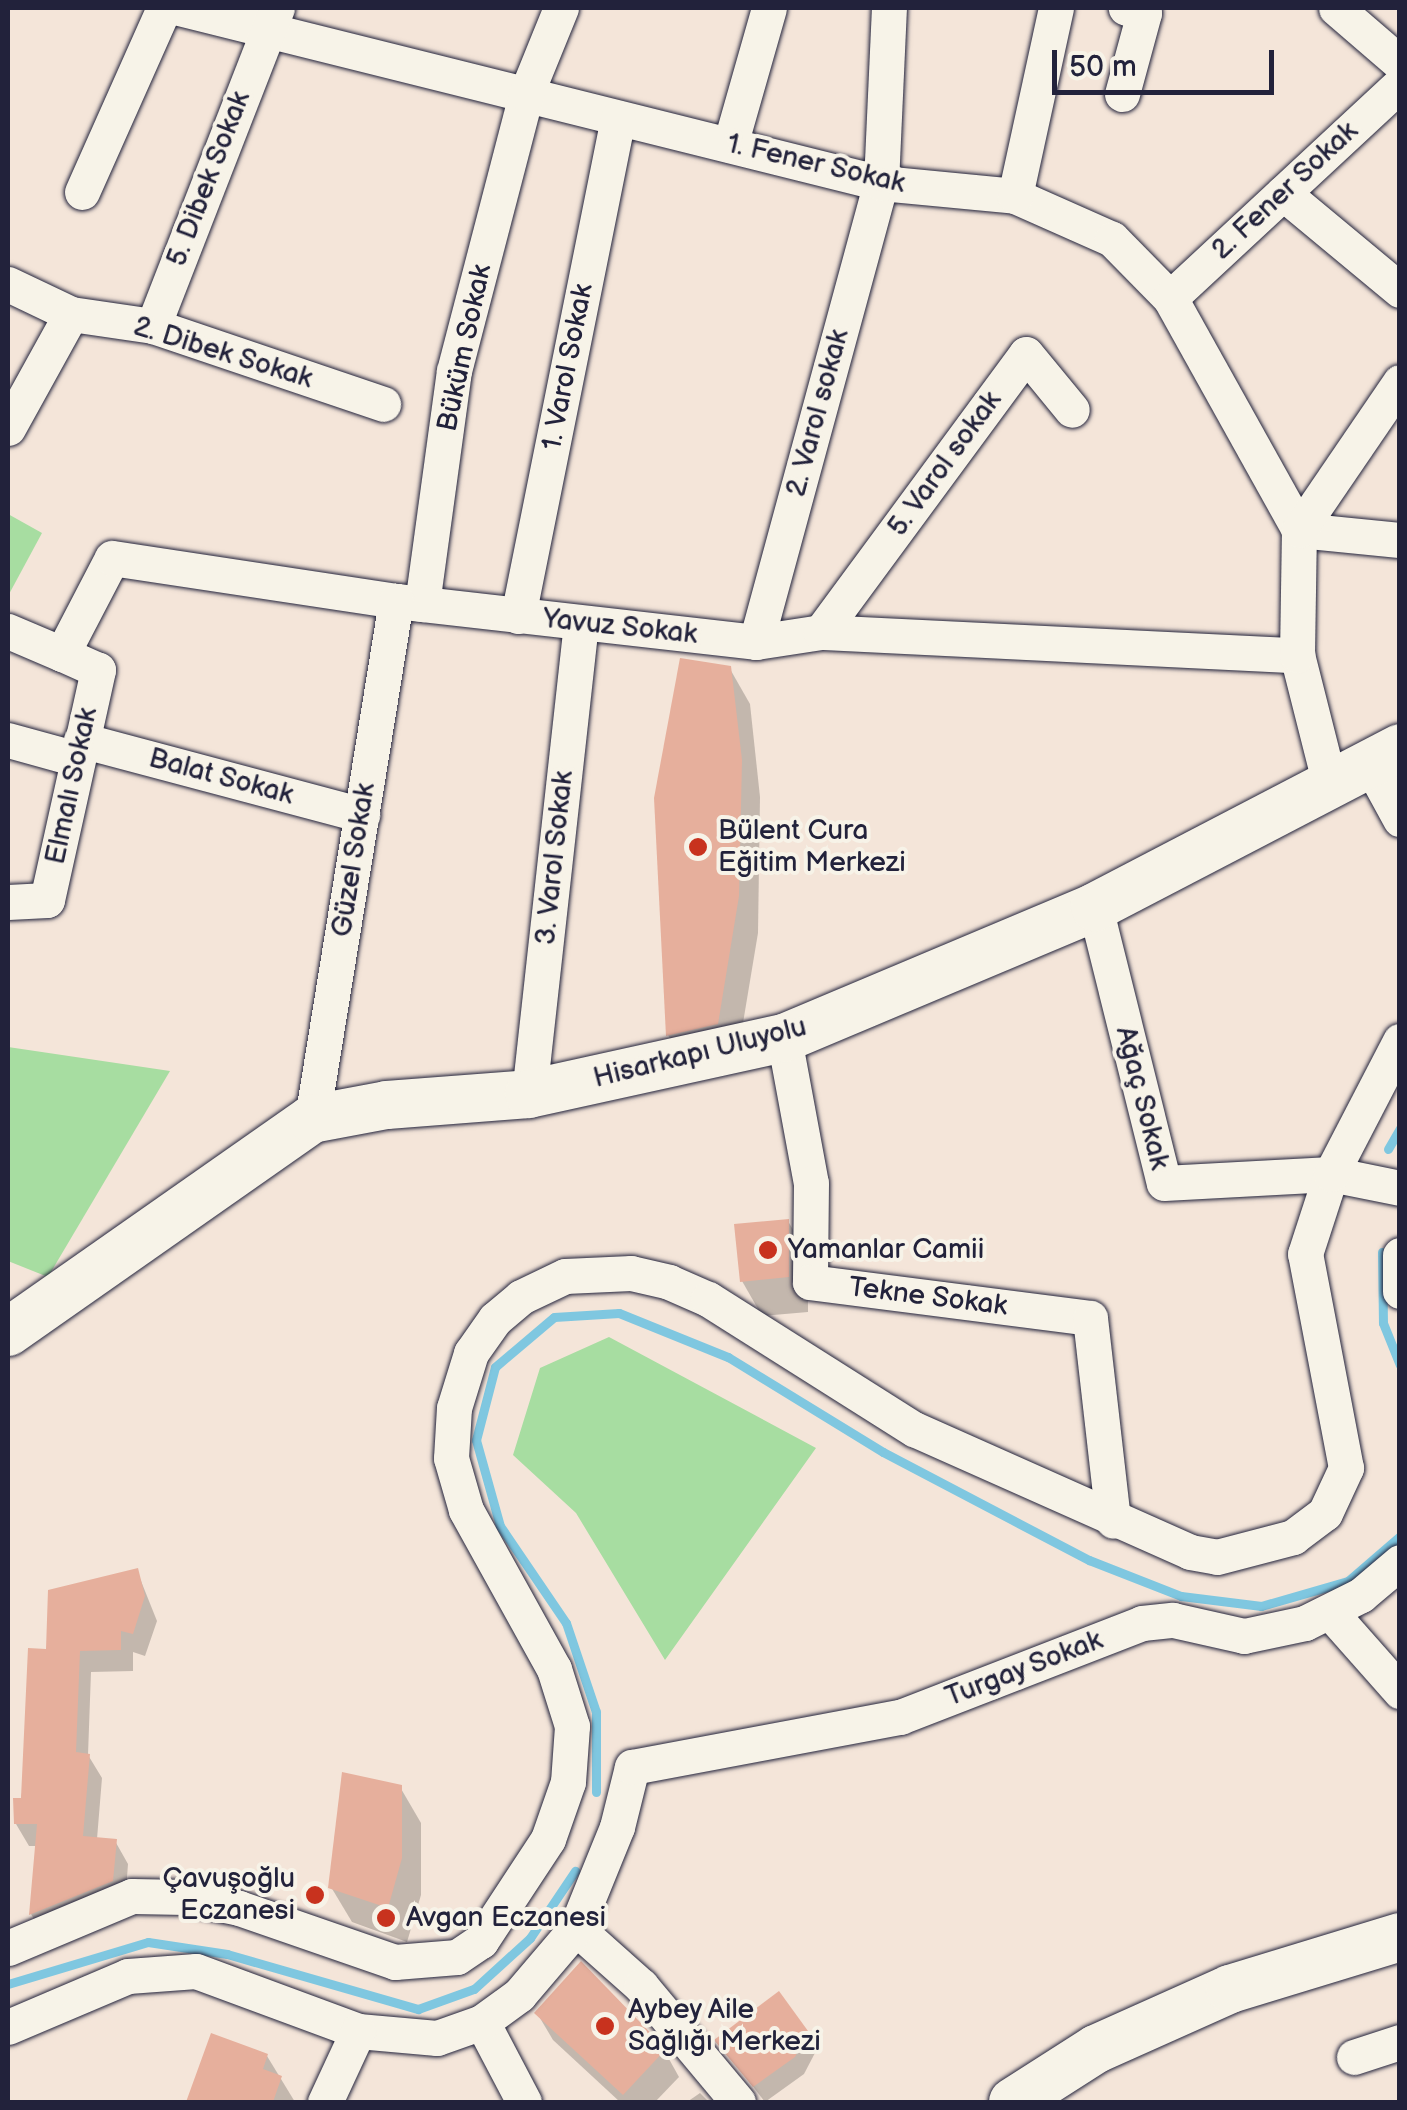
<!DOCTYPE html>
<meta charset="utf-8">
<style>
body{margin:0}
#map{position:relative;width:1407px;height:2110px;overflow:hidden;background:#f4e5d9;font-family:"Balsamiq Sans",sans-serif}
div>[style]{position:absolute}
[style*='--x']{left:calc(var(--x)*1px);top:calc(var(--y)*1px);width:calc(var(--w)*1px);rotate:calc(var(--a)*1deg)}
.green>*{inset:0;background:#a7dda1}
.shadow>*{inset:0;background:#0003}
.stream>*{height:9px;margin:-4.5px;padding:0 4.5px;transform-origin:4.5px;border-radius:4.5px;background:#7fc7e0}
.building>*{inset:0;background:#e6af9c}
.roads{filter:drop-shadow(0 0 2px #22223b) drop-shadow(0 0 2px #22223b)}
.street>*{height:35px;margin:-17.5px;padding:0 17.5px;transform-origin:17.5px;border-radius:17.5px;background:#f7f3e8}
.secondary>*{height:48px;margin:-24px;padding:0 24px;transform-origin:24px;border-radius:24px;background:#f7f3e8}
.dots>*{width:28px;height:28px;translate:-50% -50%;box-sizing:border-box;border:5px solid #f7f3e8;border-radius:50%}
span{translate:-50% -50%;white-space:nowrap;text-align:center;line-height:1.15;-webkit-text-stroke:8px #f7f3e8;paint-order:stroke}
.street-label{font-size:28px;color:#22223b}
.poi-label{font-size:28px;color:#22223b}
.left{translate:0 -50%;text-align:left}
.right{translate:-100% -50%;text-align:right}
.frame{position:absolute;inset:0;border:10px solid #22223b;pointer-events:none}
.scale{position:absolute;left:1052px;top:50px;width:222px;height:45px;box-sizing:border-box;border:5px solid #22223b;border-top:0;padding-left:12px;font-size:30px;line-height:35px;white-space:nowrap;color:#22223b;-webkit-text-stroke:8px #f7f3e8;paint-order:stroke}
</style>
<div id="map">
<div class="green">
<i style="clip-path:polygon(8px 514px,42px 533px,8px 596px)"></i>
<i style="clip-path:polygon(8px 1047px,170px 1071px,48px 1277px,8px 1261px)"></i>
<i style="clip-path:polygon(609px 1337px,816px 1448px,665px 1660px,576px 1513px,513px 1455px,540px 1368px)"></i>
</div>
<div class="shadow">
<i style="clip-path:polygon(730px 669px,750px 704px,760px 797px,758px 933px,737px 1059px,688px 1070px,668px 1035px)"></i>
<i style="clip-path:polygon(788px 1221px,808px 1256px,808px 1312px,762px 1316px,742px 1281px)"></i>
<i style="clip-path:polygon(137px 1571px,157px 1621px,145px 1656px,133px 1652px,133px 1671px,91px 1672px,88px 1755px,102px 1778px,97px 1839px,115px 1841px,128px 1864px,125px 1904px,44px 1936px,31px 1914px,38px 1846px,29px 1846px,16px 1824px,49px 1652px)"></i>
<i style="clip-path:polygon(400px 1787px,421px 1823px,421px 1895px,407px 1942px,352px 1922px,331px 1887px)"></i>
<i style="clip-path:polygon(537px 2013px,664px 2050px,679px 2077px,655px 2102px,620px 2102px,553px 2040px)"></i>
<i style="clip-path:polygon(806px 2033px,816px 2051px,804px 2074px,765px 2102px,717px 2040px)"></i>
<i style="clip-path:polygon(212px 2036px,267px 2056px,295px 2102px,189px 2102px)"></i>
<i style="clip-path:polygon(700px 2093px,709px 2102px,687px 2102px)"></i>
</div>
<div class="stream">
<i style="--x:1388;--y:1149;--w:24;--a:-60"></i>
<i style="--x:1382;--y:1252;--w:71;--a:89.2"></i>
<i style="--x:1383;--y:1323;--w:45;--a:68"></i>
<i style="--x:596;--y:1792;--w:80;--a:-90"></i>
<i style="--x:596;--y:1712;--w:94;--a:-108.6"></i>
<i style="--x:566;--y:1623;--w:117;--a:-124.2"></i>
<i style="--x:500;--y:1526;--w:89;--a:-105.6"></i>
<i style="--x:476;--y:1440;--w:75;--a:-75.4"></i>
<i style="--x:495;--y:1367;--w:77;--a:-40.3"></i>
<i style="--x:554;--y:1317;--w:65;--a:-3.5"></i>
<i style="--x:619;--y:1313;--w:118;--a:22"></i>
<i style="--x:728;--y:1357;--w:182;--a:31.5"></i>
<i style="--x:883;--y:1452;--w:233;--a:27.7"></i>
<i style="--x:1089;--y:1560;--w:99;--a:21.4"></i>
<i style="--x:1181;--y:1596;--w:81;--a:7.1"></i>
<i style="--x:1261;--y:1606;--w:91;--a:-16"></i>
<i style="--x:1348;--y:1581;--w:69;--a:-40.9"></i>
<i style="--x:8;--y:1984;--w:146;--a:-16.7"></i>
<i style="--x:148;--y:1942;--w:80;--a:8.6"></i>
<i style="--x:227;--y:1954;--w:199;--a:16.1"></i>
<i style="--x:418;--y:2009;--w:59;--a:-19.7"></i>
<i style="--x:474;--y:1989;--w:76;--a:-42.3"></i>
<i style="--x:530;--y:1938;--w:81;--a:-56.1"></i>
</div>
<div class="building">
<i style="clip-path:polygon(680px 658px,731px 666px,742px 760px,739px 896px,718px 1024px,666px 1036px,654px 798px)"></i>
<i style="clip-path:polygon(789px 1219px,789px 1277px,740px 1282px,734px 1224px)"></i>
<i style="clip-path:polygon(138px 1568px,145px 1596px,133px 1634px,121px 1631px,121px 1650px,80px 1651px,76px 1752px,90px 1754px,83px 1836px,117px 1839px,113px 1881px,29px 1915px,37px 1824px,14px 1824px,13px 1798px,21px 1798px,28px 1648px,46px 1649px,48px 1590px)"></i>
<i style="clip-path:polygon(342px 1772px,402px 1785px,402px 1858px,388px 1908px,328px 1888px)"></i>
<i style="clip-path:polygon(581px 1961px,666px 2049px,623px 2095px,534px 2013px)"></i>
<i style="clip-path:polygon(779px 1991px,808px 2031px,795px 2057px,753px 2087px,714px 2040px)"></i>
<i style="clip-path:polygon(211px 2033px,268px 2054px,263px 2069px,282px 2076px,273px 2102px,186px 2102px)"></i>
</div>
<div class="roads">
<div class="street">
<i style="--x:179;--y:8;--w:723;--a:14"></i>
<i style="--x:881;--y:183;--w:135;--a:5.5"></i>
<i style="--x:1015;--y:196;--w:106;--a:23.9"></i>
<i style="--x:1112;--y:239;--w:83;--a:45.5"></i>
<i style="--x:1170;--y:298;--w:265;--a:60.9"></i>
<i style="--x:1299;--y:530;--w:101;--a:5.7"></i>
<i style="--x:1336;--y:8;--w:84;--a:40.7"></i>
<i style="--x:1122;--y:94;--w:84;--a:-74.8"></i>
<i style="--x:1144;--y:13;--w:19;--a:-164"></i>
<i style="--x:730;--y:145;--w:142;--a:-74.1"></i>
<i style="--x:82;--y:192;--w:201;--a:-66"></i>
<i style="--x:1283;--y:193;--w:152;--a:39.7"></i>
<i style="--x:1015;--y:196;--w:192;--a:-77.7"></i>
<i style="--x:8;--y:284;--w:70;--a:25.5"></i>
<i style="--x:71;--y:314;--w:83;--a:8.3"></i>
<i style="--x:153;--y:326;--w:243;--a:18.7"></i>
<i style="--x:1170;--y:298;--w:314;--a:-42.9"></i>
<i style="--x:153;--y:326;--w:341;--a:-68.7"></i>
<i style="--x:8;--y:428;--w:130;--a:-61.1"></i>
<i style="--x:422;--y:604;--w:235;--a:-82.2"></i>
<i style="--x:454;--y:371;--w:286;--a:-75.4"></i>
<i style="--x:526;--y:94;--w:93;--a:-67.9"></i>
<i style="--x:518;--y:616;--w:508;--a:-78.65"></i>
<i style="--x:8;--y:631;--w:59;--a:23.1"></i>
<i style="--x:62;--y:654;--w:108;--a:-62.5"></i>
<i style="--x:112;--y:558;--w:287;--a:8.6"></i>
<i style="--x:396;--y:601;--w:362;--a:6.5"></i>
<i style="--x:756;--y:642;--w:66;--a:-8.7"></i>
<i style="--x:821;--y:632;--w:477;--a:2.8"></i>
<i style="--x:821;--y:632;--w:345;--a:-53.6"></i>
<i style="--x:1026;--y:354;--w:72;--a:50.6"></i>
<i style="--x:756;--y:642;--w:476;--a:-74.8"></i>
<i style="--x:881;--y:183;--w:175;--a:-87.4"></i>
<i style="--x:8;--y:740;--w:72;--a:15.4"></i>
<i style="--x:81;--y:740;--w:291;--a:14.9"></i>
<i style="--x:1370;--y:764;--w:63;--a:61.4"></i>
<i style="--x:1330;--y:785;--w:134;--a:-104.2"></i>
<i style="--x:1297;--y:655;--w:125;--a:-89.1"></i>
<i style="--x:1299;--y:530;--w:179;--a:-55.7"></i>
<i style="--x:8;--y:902;--w:39;--a:-3"></i>
<i style="--x:47;--y:900;--w:236;--a:-77.5"></i>
<i style="--x:98;--y:670;--w:39;--a:-156"></i>
<i style="--x:1095;--y:907;--w:284;--a:76"></i>
<i style="--x:1164;--y:1183;--w:167;--a:-3.1"></i>
<i style="--x:1331;--y:1174;--w:70;--a:11.5"></i>
<i style="--x:784;--y:1038;--w:147;--a:79.5"></i>
<i style="--x:811;--y:1183;--w:99;--a:90.6"></i>
<i style="--x:810;--y:1282;--w:282;--a:7.3"></i>
<i style="--x:1090;--y:1318;--w:204;--a:83.5"></i>
<i style="--x:529;--y:1094;--w:474;--a:-83.7"></i>
<i style="--x:312;--y:1119;--w:525;--a:-80.79"></i>
<i style="--x:1400;--y:1255;--w:36;--a:90"></i>
<i style="--x:1330;--y:1612;--w:106;--a:48.5"></i>
<i style="--x:576;--y:1928;--w:87;--a:41.7"></i>
<i style="--x:641;--y:1986;--w:151;--a:50.1"></i>
<i style="--x:8;--y:1948;--w:134;--a:-22.8"></i>
<i style="--x:132;--y:1896;--w:54;--a:1.1"></i>
<i style="--x:186;--y:1897;--w:54;--a:11.7"></i>
<i style="--x:239;--y:1908;--w:165;--a:19.1"></i>
<i style="--x:395;--y:1962;--w:62;--a:-4.6"></i>
<i style="--x:457;--y:1957;--w:29;--a:-34"></i>
<i style="--x:481;--y:1941;--w:122;--a:-56.7"></i>
<i style="--x:548;--y:1839;--w:60;--a:-70.7"></i>
<i style="--x:568;--y:1782;--w:56;--a:-85.9"></i>
<i style="--x:572;--y:1726;--w:60;--a:-107.5"></i>
<i style="--x:554;--y:1669;--w:182;--a:-119"></i>
<i style="--x:466;--y:1510;--w:54;--a:-106.1"></i>
<i style="--x:451;--y:1458;--w:50;--a:-86.6"></i>
<i style="--x:454;--y:1408;--w:58;--a:-72.8"></i>
<i style="--x:471;--y:1353;--w:42;--a:-54.8"></i>
<i style="--x:495;--y:1319;--w:34;--a:-40"></i>
<i style="--x:521;--y:1297;--w:49;--a:-25.5"></i>
<i style="--x:565;--y:1276;--w:66;--a:-2.6"></i>
<i style="--x:631;--y:1273;--w:39;--a:13"></i>
<i style="--x:669;--y:1282;--w:43;--a:23.6"></i>
<i style="--x:708;--y:1299;--w:244;--a:32.3"></i>
<i style="--x:914;--y:1429;--w:302;--a:24"></i>
<i style="--x:1190;--y:1552;--w:27;--a:10"></i>
<i style="--x:1217;--y:1557;--w:79;--a:-14.7"></i>
<i style="--x:1293;--y:1537;--w:40;--a:-37"></i>
<i style="--x:1325;--y:1513;--w:50;--a:-65"></i>
<i style="--x:1346;--y:1468;--w:218;--a:-100.8"></i>
<i style="--x:1305;--y:1254;--w:84;--a:-72"></i>
<i style="--x:1331;--y:1174;--w:150;--a:-62.6"></i>
<i style="--x:482;--y:2022;--w:90;--a:62.3"></i>
<i style="--x:8;--y:2027;--w:130;--a:-23"></i>
<i style="--x:128;--y:1976;--w:68;--a:-4.2"></i>
<i style="--x:196;--y:1971;--w:173;--a:20.3"></i>
<i style="--x:358;--y:2031;--w:79;--a:5.1"></i>
<i style="--x:437;--y:2038;--w:48;--a:-19.6"></i>
<i style="--x:482;--y:2022;--w:46;--a:-36.1"></i>
<i style="--x:519;--y:1995;--w:88;--a:-49.6"></i>
<i style="--x:576;--y:1928;--w:109;--a:-67.9"></i>
<i style="--x:617;--y:1827;--w:62;--a:-76"></i>
<i style="--x:632;--y:1767;--w:273;--a:-10.6"></i>
<i style="--x:900;--y:1717;--w:260;--a:-21.2"></i>
<i style="--x:1142;--y:1623;--w:31;--a:-6"></i>
<i style="--x:1173;--y:1620;--w:73;--a:12.7"></i>
<i style="--x:1244;--y:1636;--w:62;--a:-12"></i>
<i style="--x:1305;--y:1623;--w:63;--a:-26.6"></i>
<i style="--x:1361;--y:1595;--w:51;--a:-40.2"></i>
<i style="--x:1354;--y:2057;--w:48;--a:-18.1"></i>
<i style="--x:325;--y:2102;--w:78;--a:-65.1"></i>
</div>
<div class="secondary">
<i style="--x:8;--y:1332;--w:371;--a:-35"></i>
<i style="--x:312;--y:1119;--w:76;--a:-10.6"></i>
<i style="--x:387;--y:1105;--w:142;--a:-4.4"></i>
<i style="--x:529;--y:1094;--w:261;--a:-12.4"></i>
<i style="--x:784;--y:1038;--w:337;--a:-22.8"></i>
<i style="--x:1095;--y:907;--w:344;--a:-27.5"></i>
<i style="--x:1013;--y:2102;--w:98;--a:-32.6"></i>
<i style="--x:1096;--y:2049;--w:147;--a:-24.1"></i>
<i style="--x:1230;--y:1989;--w:178;--a:-17"></i>
</div>
</div>
<div class="dots">
<i style="left:698px;top:847px;background:#c8321e"></i>
<i style="left:768px;top:1250px;background:#c8321e"></i>
<i style="left:315px;top:1895px;background:#c8321e"></i>
<i style="left:386px;top:1918px;background:#c8321e"></i>
<i style="left:605px;top:2026px;background:#c8321e"></i>
</div>
<div class="street-label">
<span style="left:816px;top:164px;rotate:13deg">1. Fener Sokak</span>
<span style="left:209px;top:179px;rotate:-69deg">5. Dibek Sokak</span>
<span style="left:1285px;top:191px;rotate:-43deg">2. Fener Sokak</span>
<span style="left:465px;top:348px;rotate:-78deg">Büküm Sokak</span>
<span style="left:223px;top:353px;rotate:17deg">2. Dibek Sokak</span>
<span style="left:568px;top:367px;rotate:-79deg">1. Varol Sokak</span>
<span style="left:818px;top:413px;rotate:-75deg">2. Varol sokak</span>
<span style="left:945px;top:464px;rotate:-54deg">5. Varol sokak</span>
<span style="left:620px;top:627px;rotate:6deg">Yavuz Sokak</span>
<span style="left:221px;top:777px;rotate:15deg">Balat Sokak</span>
<span style="left:72px;top:786px;rotate:-78deg">Elmalı Sokak</span>
<span style="left:555px;top:858px;rotate:-84deg">3. Varol Sokak</span>
<span style="left:354px;top:860px;rotate:-81deg">Güzel Sokak</span>
<span style="left:700px;top:1053px;rotate:-14deg">Hisarkapı Uluyolu</span>
<span style="left:1142px;top:1098px;rotate:76deg">Ağaç Sokak</span>
<span style="left:928px;top:1297px;rotate:7deg">Tekne Sokak</span>
<span style="left:1024px;top:1669px;rotate:-21deg">Turgay Sokak</span>
</div>
<div class="poi-label">
<span class="left" style="left:718px;top:847px">Bülent Cura<br>Eğitim Merkezi</span>
<span class="left" style="left:788px;top:1250px">Yamanlar Camii</span>
<span class="right" style="left:295px;top:1895px">Çavuşoğlu<br>Eczanesi</span>
<span class="left" style="left:406px;top:1918px">Avgan Eczanesi</span>
<span class="left" style="left:628px;top:2026px">Aybey Aile<br>Sağlığı Merkezi</span>
</div>
<div class="frame"></div>
<div class="scale">50 m</div>
</div>
